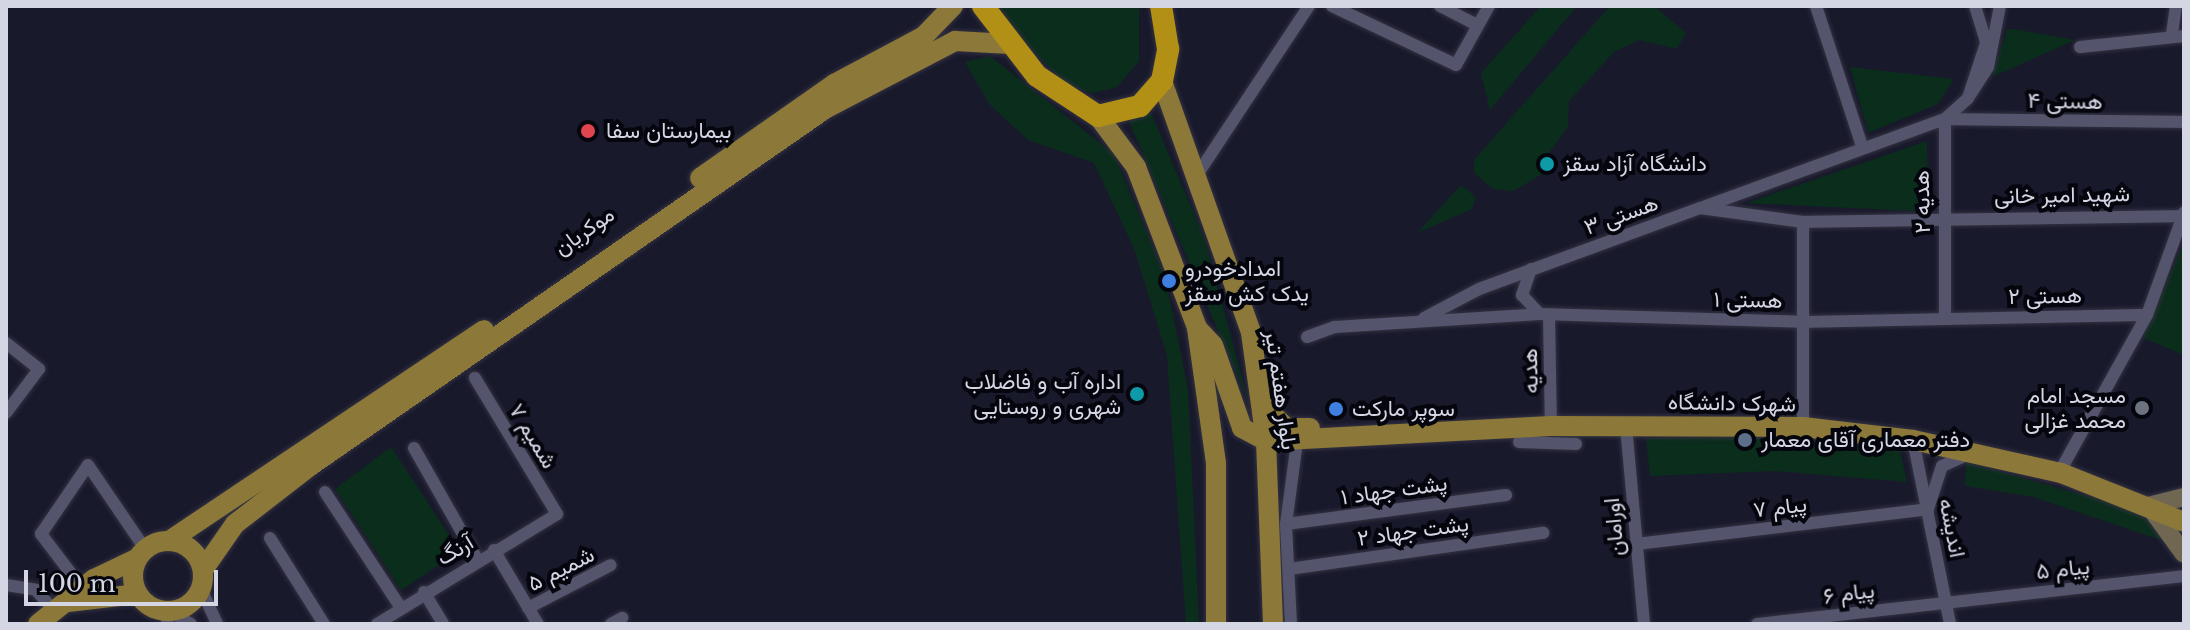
<!DOCTYPE html>
<meta charset="utf-8">
<style>
body{margin:0}
#map{position:relative;width:2190px;height:630px;overflow:hidden;background:#19192c;font-family:"Libre Baskerville",Vazirmatn,serif}
div>[style]{position:absolute}
[style*='--x']{left:calc(var(--x)*1px);top:calc(var(--y)*1px);width:calc(var(--w)*1px);rotate:calc(var(--a)*1deg)}
.green>*{inset:0;background:#0b2d1c}
.roads{filter:drop-shadow(0 0 2px #333242) drop-shadow(0 0 2px #333242)}
.street>*{height:12px;margin:-6px;padding:0 6px;transform-origin:6px;border-radius:6px;background:#54556c}
.secondary>*{height:18px;margin:-9px;padding:0 9px;transform-origin:9px;border-radius:9px;background:#706752}
.primary>*{height:20px;margin:-10px;padding:0 10px;transform-origin:10px;border-radius:10px;background:#8c7838}
.primary>.ring{margin:-10px;padding:0;box-sizing:content-box;background:none;border:20px solid #8c7838;border-radius:50%}
.highway>*{height:22px;margin:-11px;padding:0 11px;transform-origin:11px;border-radius:11px;background:#b29015}
.dots>*{width:22px;height:22px;translate:-50% -50%;box-sizing:border-box;border:4px solid #05060d;border-radius:50%}
span{translate:-50% -50%;white-space:nowrap;text-align:center;line-height:1.15;-webkit-text-stroke:8px #05060d;paint-order:stroke}
.street-label{font-size:22px;color:#d5d6e4}
.poi-label{font-size:22px;color:#d5d6e4}
.left{translate:0 -50%;text-align:left}
.right{translate:-100% -50%;text-align:right}
.frame{position:absolute;inset:0;border:8px solid #d5d6e4;pointer-events:none}
.scale{position:absolute;left:24px;top:570px;width:194px;height:36px;box-sizing:border-box;border:4px solid #d5d6e4;border-top:0;padding-left:10px;font-size:24px;line-height:28px;white-space:nowrap;color:#d5d6e4;-webkit-text-stroke:6px #05060d;paint-order:stroke}
</style>
<div id="map">
<div class="green">
<i style="clip-path:polygon(1000px 6px,1139px 6px,1139px 61px,1117px 87px,1093px 93px,1069px 87px,1016px 34px)"></i>
<i style="clip-path:polygon(1541px 6px,1577px 6px,1490px 110px,1481px 73px)"></i>
<i style="clip-path:polygon(1610px 6px,1654px 6px,1686px 33px,1677px 49px,1639px 40px,1614px 52px,1569px 101px,1568px 127px,1545px 158px,1551px 169px,1513px 191px,1493px 189px,1474px 173px,1474px 160px)"></i>
<i style="clip-path:polygon(2007px 29px,2014px 29px,2075px 40px,1992px 77px)"></i>
<i style="clip-path:polygon(990px 56px,1114px 154px,1165px 276px,1188px 389px,1199px 624px,1186px 624px,1167px 356px,1135px 251px,1094px 163px,1028px 140px,990px 105px,965px 62px)"></i>
<i style="clip-path:polygon(1850px 67px,1954px 79px,1938px 104px,1868px 133px)"></i>
<i style="clip-path:polygon(1151px 113px,1204px 237px,1249px 404px,1129px 121px)"></i>
<i style="clip-path:polygon(1927px 141px,1928px 201px,1913px 211px,1746px 203px)"></i>
<i style="clip-path:polygon(1461px 185px,1476px 197px,1472px 209px,1417px 233px)"></i>
<i style="clip-path:polygon(2184px 242px,2184px 355px,2143px 338px)"></i>
<i style="clip-path:polygon(1735px 436px,1900px 450px,1907px 482px,1775px 471px,1650px 476px,1646px 438px)"></i>
<i style="clip-path:polygon(391px 447px,460px 551px,401px 590px,335px 489px)"></i>
<i style="clip-path:polygon(1966px 462px,2152px 514px,2170px 543px,2033px 497px,1965px 486px)"></i>
</div>
<div class="roads">
<div class="street">
<i style="--x:1332;--y:6;--w:137;--a:25.4"></i>
<i style="--x:1456;--y:65;--w:68;--a:-60.8"></i>
<i style="--x:1440;--y:6;--w:42;--a:27.2"></i>
<i style="--x:1816;--y:6;--w:147;--a:71.8"></i>
<i style="--x:1975;--y:6;--w:39;--a:73"></i>
<i style="--x:1986;--y:43;--w:58;--a:108.1"></i>
<i style="--x:1968;--y:98;--w:37;--a:-57"></i>
<i style="--x:1988;--y:67;--w:62;--a:-78.9"></i>
<i style="--x:2172;--y:34;--w:28;--a:-82"></i>
<i style="--x:2080;--y:47;--w:105;--a:-6"></i>
<i style="--x:1197;--y:175;--w:203;--a:-56.5"></i>
<i style="--x:1703;--y:207;--w:258;--a:-20"></i>
<i style="--x:1945;--y:119;--w:239;--a:0.7"></i>
<i style="--x:1531;--y:269;--w:28;--a:109"></i>
<i style="--x:1522;--y:295;--w:26;--a:47"></i>
<i style="--x:1549;--y:316;--w:110;--a:89"></i>
<i style="--x:1945;--y:317;--w:198;--a:-90"></i>
<i style="--x:1945;--y:119;--w:31;--a:-42"></i>
<i style="--x:1424;--y:318;--w:62;--a:-27.8"></i>
<i style="--x:1479;--y:289;--w:235;--a:-20.1"></i>
<i style="--x:1700;--y:208;--w:104;--a:7.7"></i>
<i style="--x:1803;--y:222;--w:379;--a:-0.9"></i>
<i style="--x:1307;--y:337;--w:30;--a:-20"></i>
<i style="--x:1335;--y:327;--w:205;--a:-3.6"></i>
<i style="--x:1540;--y:314;--w:262;--a:1.7"></i>
<i style="--x:1802;--y:322;--w:345;--a:-1.2"></i>
<i style="--x:6;--y:343;--w:42;--a:38.2"></i>
<i style="--x:39;--y:369;--w:55;--a:126.9"></i>
<i style="--x:1626;--y:426;--w:199;--a:84.8"></i>
<i style="--x:1803;--y:427;--w:205;--a:-90"></i>
<i style="--x:1913;--y:440;--w:188;--a:78.6"></i>
<i style="--x:1519;--y:442;--w:57;--a:2"></i>
<i style="--x:414;--y:448;--w:128;--a:60.4"></i>
<i style="--x:2059;--y:473;--w:181;--a:-60.9"></i>
<i style="--x:2147;--y:315;--w:109;--a:-70.1"></i>
<i style="--x:325;--y:492;--w:139;--a:56.8"></i>
<i style="--x:1286;--y:524;--w:222;--a:-7.5"></i>
<i style="--x:270;--y:538;--w:102;--a:57.9"></i>
<i style="--x:1636;--y:544;--w:294;--a:-6.8"></i>
<i style="--x:1928;--y:509;--w:45;--a:-72"></i>
<i style="--x:1942;--y:466;--w:24;--a:-24"></i>
<i style="--x:494;--y:550;--w:86;--a:59.3"></i>
<i style="--x:1289;--y:569;--w:257;--a:-8.1"></i>
<i style="--x:6;--y:585;--w:30;--a:9"></i>
<i style="--x:36;--y:590;--w:29;--a:49"></i>
<i style="--x:82;--y:588;--w:68;--a:-127.2"></i>
<i style="--x:41;--y:534;--w:83;--a:-55.7"></i>
<i style="--x:88;--y:465;--w:102;--a:55.8"></i>
<i style="--x:201;--y:589;--w:38;--a:65"></i>
<i style="--x:424;--y:592;--w:37;--a:59"></i>
<i style="--x:528;--y:608;--w:93;--a:-27.4"></i>
<i style="--x:165;--y:612;--w:12;--a:76"></i>
<i style="--x:171;--y:612;--w:23;--a:31"></i>
<i style="--x:377;--y:624;--w:211;--a:-31.4"></i>
<i style="--x:557;--y:514;--w:159;--a:-121.1"></i>
<i style="--x:611;--y:624;--w:13;--a:-29"></i>
<i style="--x:1291;--y:624;--w:100;--a:-92.9"></i>
<i style="--x:1286;--y:524;--w:83;--a:-82.4"></i>
<i style="--x:1757;--y:624;--w:430;--a:-6.4"></i>
</div>
<div class="secondary">
<i style="--x:2184;--y:497;--w:36;--a:166"></i>
<i style="--x:2149;--y:506;--w:59;--a:53.9"></i>
</div>
<div class="primary">
<i style="--x:1162;--y:81;--w:267;--a:70.5"></i>
<i style="--x:1251;--y:333;--w:109;--a:82.1"></i>
<i style="--x:1266;--y:441;--w:183;--a:87.8"></i>
<i style="--x:1098;--y:116;--w:64;--a:53.3"></i>
<i style="--x:1136;--y:167;--w:172;--a:69.2"></i>
<i style="--x:1197;--y:328;--w:137;--a:82"></i>
<i style="--x:1216;--y:464;--w:160;--a:90"></i>
<i style="--x:700;--y:178;--w:164;--a:-35"></i>
<i style="--x:834;--y:84;--w:102;--a:-28.1"></i>
<i style="--x:924;--y:36;--w:42;--a:-46"></i>
<i style="--x:1197;--y:328;--w:23;--a:47"></i>
<i style="--x:1213;--y:345;--w:88;--a:70.7"></i>
<i style="--x:1242;--y:428;--w:27;--a:28"></i>
<i style="--x:1266;--y:441;--w:285;--a:-3"></i>
<i style="--x:1551;--y:426;--w:252;--a:0.2"></i>
<i style="--x:1803;--y:427;--w:111;--a:6.7"></i>
<i style="--x:1913;--y:440;--w:152;--a:12.6"></i>
<i style="--x:2061;--y:473;--w:132;--a:21.7"></i>
<i style="--x:1261;--y:404;--w:35;--a:43"></i>
<i style="--x:1287;--y:428;--w:23;--a:0"></i>
<i class="ring" style="left:133px;top:541px;width:50px;height:50px"></i>
<i style="--x:169;--y:541;--w:379;--a:-33.8"></i>
<i style="--x:203;--y:570;--w:56;--a:-55.2"></i>
<i style="--x:235;--y:524;--w:95;--a:-37.7"></i>
<i style="--x:310;--y:466;--w:627;--a:-34.73"></i>
<i style="--x:825;--y:109;--w:147;--a:-27.6"></i>
<i style="--x:955;--y:41;--w:55;--a:3.1"></i>
<i style="--x:68;--y:602;--w:69;--a:-6.6"></i>
<i style="--x:38;--y:624;--w:72;--a:-38.8"></i>
<i style="--x:94;--y:579;--w:47;--a:-25.5"></i>
</div>
<div class="highway">
<i style="--x:983;--y:6;--w:88;--a:52.4"></i>
<i style="--x:1037;--y:76;--w:73;--a:33.3"></i>
<i style="--x:1098;--y:116;--w:43;--a:-13.4"></i>
<i style="--x:1140;--y:106;--w:33;--a:-49"></i>
<i style="--x:1162;--y:81;--w:33;--a:-79"></i>
<i style="--x:1168;--y:49;--w:44;--a:-99.2"></i>
</div>
</div>
<div class="dots">
<i style="left:588px;top:131px;background:#e0444e"></i>
<i style="left:1547px;top:164px;background:#0f9aa8"></i>
<i style="left:1169px;top:281px;background:#3f7fe0"></i>
<i style="left:1137px;top:394px;background:#0f9aa8"></i>
<i style="left:2142px;top:408px;background:#6b7280"></i>
<i style="left:1336px;top:409px;background:#3f7fe0"></i>
<i style="left:1745px;top:440px;background:#5c6f8a"></i>
</div>
<div class="street-label">
<span style="left:2065px;top:101px;rotate:1deg">هستی ۴</span>
<span style="left:2062px;top:195px;rotate:-1deg">شهید امیر خانی</span>
<span style="left:1922px;top:202px;rotate:-91deg">هدیه ۲</span>
<span style="left:1621px;top:215px;rotate:-20deg">هستی ۳</span>
<span style="left:584px;top:231px;rotate:-35deg">موکریان</span>
<span style="left:2045px;top:296px;rotate:-1deg">هستی ۲</span>
<span style="left:1748px;top:300px;rotate:1deg">هستی ۱</span>
<span style="left:1530px;top:371px;rotate:-91deg">هدیه</span>
<span style="left:1281px;top:390px;rotate:82deg">بلوار هفتم تیر</span>
<span style="left:1732px;top:403px;rotate:1deg">شهرک دانشگاه</span>
<span style="left:533px;top:436px;rotate:59deg">شمیم ۷</span>
<span style="left:1394px;top:490px;rotate:-8deg">پشت جهاد ۱</span>
<span style="left:1780px;top:507px;rotate:-7deg">پیام ۷</span>
<span style="left:1614px;top:527px;rotate:-95deg">اورامان</span>
<span style="left:1952px;top:528px;rotate:79deg">اندیشه</span>
<span style="left:1413px;top:531px;rotate:-8deg">پشت جهاد ۲</span>
<span style="left:455px;top:550px;rotate:-31deg">آرنگ</span>
<span style="left:561px;top:569px;rotate:-27deg">شمیم ۵</span>
<span style="left:2063px;top:569px;rotate:-6deg">پیام ۵</span>
<span style="left:1849px;top:593px;rotate:-7deg">پیام ۶</span>
</div>
<div class="poi-label">
<span class="left" style="left:606px;top:131px">بیمارستان سفا</span>
<span class="left" style="left:1563px;top:164px">دانشگاه آزاد سقز</span>
<span class="left" style="left:1185px;top:281px">امدادخودرو<br>یدک کش سقز</span>
<span class="right" style="left:1121px;top:394px">اداره آب و فاضلاب<br>شهری و روستایی</span>
<span class="right" style="left:2126px;top:408px">مسجد امام<br>محمد غزالی</span>
<span class="left" style="left:1352px;top:409px">سوپر مارکت</span>
<span class="left" style="left:1761px;top:440px">دفتر معماری آقای معمار</span>
</div>
<div class="frame"></div>
<div class="scale">100 m</div>
</div>
